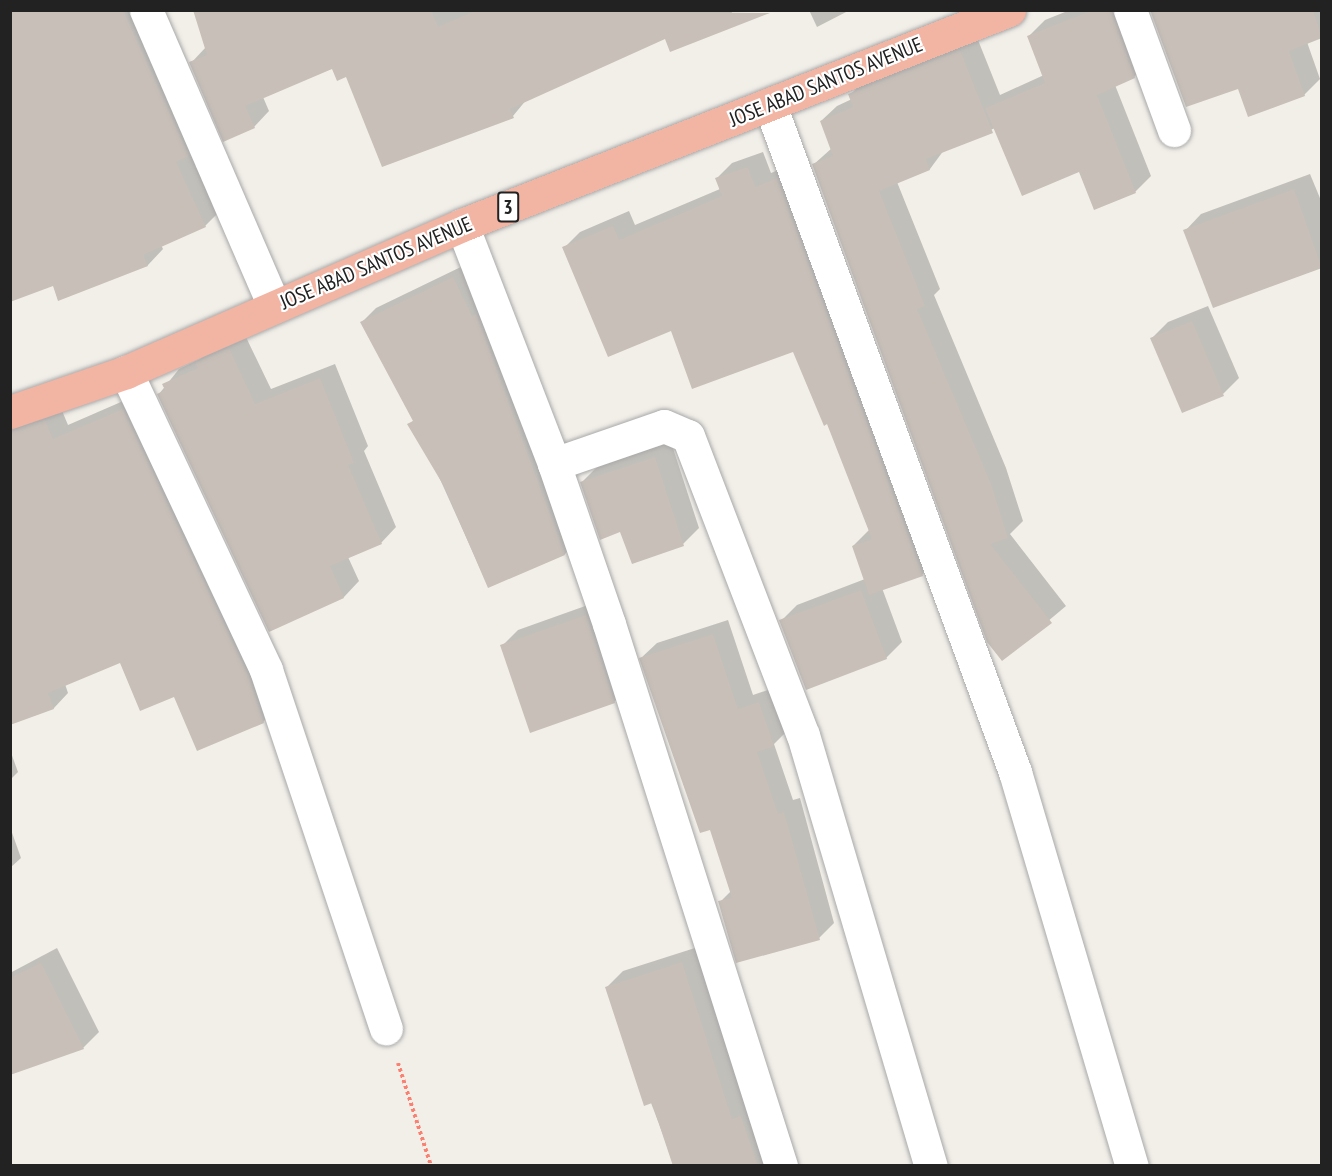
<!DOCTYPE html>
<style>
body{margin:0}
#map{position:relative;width:1332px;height:1176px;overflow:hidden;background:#f2efe9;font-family:"PT Sans Narrow",sans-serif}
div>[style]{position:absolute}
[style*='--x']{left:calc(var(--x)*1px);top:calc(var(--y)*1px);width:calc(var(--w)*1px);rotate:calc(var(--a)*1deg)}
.shadow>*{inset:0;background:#0003}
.building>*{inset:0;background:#c7bfb8}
.path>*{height:4px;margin-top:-2px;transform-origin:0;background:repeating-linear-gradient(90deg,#fa8072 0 3px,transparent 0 6px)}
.roads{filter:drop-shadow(0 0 2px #a9a9a9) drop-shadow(0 0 2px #a9a9a9)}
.minor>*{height:33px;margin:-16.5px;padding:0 16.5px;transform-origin:16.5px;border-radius:16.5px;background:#fff}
.trunk>*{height:33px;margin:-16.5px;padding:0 16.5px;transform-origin:16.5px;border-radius:16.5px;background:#f2b4a3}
span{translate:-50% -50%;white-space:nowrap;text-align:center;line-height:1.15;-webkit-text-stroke:4.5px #fff;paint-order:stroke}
.shield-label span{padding:2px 4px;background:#fff;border:2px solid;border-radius:4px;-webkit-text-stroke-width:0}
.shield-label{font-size:20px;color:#222;font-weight:700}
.street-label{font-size:21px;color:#222}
.frame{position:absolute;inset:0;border:12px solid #222;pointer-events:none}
</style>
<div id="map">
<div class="shadow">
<i style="clip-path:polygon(10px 10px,146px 10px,220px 211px,205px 226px,161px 245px,163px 249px,148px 265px,59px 299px,53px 284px)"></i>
<i style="clip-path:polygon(194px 10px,731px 10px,733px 16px,666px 37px,527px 99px,513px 116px,347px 75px,332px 67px,263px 97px,269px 111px,254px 127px,191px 63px,206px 47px)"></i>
<i style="clip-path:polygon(809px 10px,850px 10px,817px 27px)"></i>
<i style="clip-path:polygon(1070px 10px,1132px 10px,1150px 61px,1134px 77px,1115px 85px,1151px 176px,1135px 192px,1080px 170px,995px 128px,944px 150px,930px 169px,897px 182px,940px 289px,934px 295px,1006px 468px,1023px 521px,1010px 534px,1066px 606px,1003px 659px,813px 165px,832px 148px,821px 121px,837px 106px,852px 99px,850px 95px,866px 79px,976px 35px,1000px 95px,1044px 75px,1029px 36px,1045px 20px)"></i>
<i style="clip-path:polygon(1151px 10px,1322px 10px,1322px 37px,1307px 42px,1320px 79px,1304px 95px,1239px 87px)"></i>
<i style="clip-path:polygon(763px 152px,771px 173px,793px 164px,938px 559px,922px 575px,882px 588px,902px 642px,886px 658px,781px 621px,797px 605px,865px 579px,853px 546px,869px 530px,828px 422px,794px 350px,672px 329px,564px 248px,580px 232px,629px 211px,635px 225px,720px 189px,717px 178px,732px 163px)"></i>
<i style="clip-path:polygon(1310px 174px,1322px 203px,1322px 267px,1185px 231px,1201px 214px)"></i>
<i style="clip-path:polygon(467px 264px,578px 540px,565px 554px,488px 586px,426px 448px,409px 425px,414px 420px,362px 322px,376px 308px)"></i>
<i style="clip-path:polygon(1208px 306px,1239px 378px,1223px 394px,1152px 338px,1168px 322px)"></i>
<i style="clip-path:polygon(244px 333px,271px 389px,335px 364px,368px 446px,364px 451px,396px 527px,381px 543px,348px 557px,359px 581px,344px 597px,269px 630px,159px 394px,179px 369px,200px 359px,212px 347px)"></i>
<i style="clip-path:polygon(137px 395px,278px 707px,263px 722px,175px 695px,121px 661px,65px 684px,68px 693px,54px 708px,10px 723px,10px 408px,60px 406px,68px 425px)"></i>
<i style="clip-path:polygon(671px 442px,699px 528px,683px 544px,621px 530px,582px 482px,598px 466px)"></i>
<i style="clip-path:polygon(602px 600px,630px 686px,614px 702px,502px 646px,518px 630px)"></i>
<i style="clip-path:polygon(728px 620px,753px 695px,774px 688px,788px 730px,774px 744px,793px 800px,800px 798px,834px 923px,819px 938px,720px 902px,731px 891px,711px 828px,641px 658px,657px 643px)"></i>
<i style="clip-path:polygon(10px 750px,18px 772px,10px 780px)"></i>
<i style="clip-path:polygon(10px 827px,21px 858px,10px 868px)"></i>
<i style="clip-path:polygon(698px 947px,779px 1166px,675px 1166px,607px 987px,623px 971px)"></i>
<i style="clip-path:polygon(57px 948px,99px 1032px,83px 1048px,10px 1050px,10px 973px)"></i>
</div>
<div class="building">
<i style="clip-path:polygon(10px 10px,123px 10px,189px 156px,176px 162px,206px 227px,143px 255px,148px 266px,58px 301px,53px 286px,10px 302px)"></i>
<i style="clip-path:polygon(193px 10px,431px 10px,438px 27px,477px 10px,770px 13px,670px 52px,665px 39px,510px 109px,514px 118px,382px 167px,346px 77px,337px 81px,332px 69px,245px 106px,255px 128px,223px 142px,189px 62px,207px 55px)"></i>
<i style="clip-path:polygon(1093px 10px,1112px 10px,1135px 78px,1097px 95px,1136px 193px,1094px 210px,1079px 172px,1022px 196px,985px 108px,1045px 83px,1027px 36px)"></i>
<i style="clip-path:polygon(1150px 10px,1313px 10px,1322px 38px,1289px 51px,1305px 96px,1248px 117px,1238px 89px,1186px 107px)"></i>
<i style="clip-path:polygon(960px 50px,993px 133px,926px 159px,930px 170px,879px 191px,925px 306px,917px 309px,991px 484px,1008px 538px,990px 544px,1052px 623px,1002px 661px,987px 642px,812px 164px,833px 156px,820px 121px,853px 107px,848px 94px)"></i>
<i style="clip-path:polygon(748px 167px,755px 187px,777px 178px,923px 576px,869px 595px,852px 546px,872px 539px,827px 424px,824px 426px,793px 352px,692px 389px,671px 331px,608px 357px,562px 247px,613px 226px,619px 240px,722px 196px,715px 178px)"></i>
<i style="clip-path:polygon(1294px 189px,1322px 268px,1213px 308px,1183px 230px)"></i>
<i style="clip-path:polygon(453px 277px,472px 316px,476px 314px,565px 555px,488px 588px,445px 488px,407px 424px,413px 421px,360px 322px)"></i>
<i style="clip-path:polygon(1192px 321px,1224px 396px,1182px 413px,1150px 338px)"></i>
<i style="clip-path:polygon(229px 348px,255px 404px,320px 378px,354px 463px,348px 465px,382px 544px,330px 566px,344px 598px,269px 632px,157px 394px,165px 390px,162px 384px,198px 368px,195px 362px)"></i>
<i style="clip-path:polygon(123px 409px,249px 677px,264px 723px,197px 751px,174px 697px,140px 711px,120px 663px,48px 693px,54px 709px,10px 725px,10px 430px,45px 420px,53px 439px)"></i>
<i style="clip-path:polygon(655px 457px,684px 546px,632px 564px,620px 532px,600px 540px,580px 482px)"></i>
<i style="clip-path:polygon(861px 590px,887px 659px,806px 690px,779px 620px)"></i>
<i style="clip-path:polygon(586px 615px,615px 703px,530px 733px,500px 645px)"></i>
<i style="clip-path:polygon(713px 634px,738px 709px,759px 702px,774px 746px,757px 752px,778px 814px,784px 812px,820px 940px,736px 963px,718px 901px,732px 898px,710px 830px,700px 833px,639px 658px)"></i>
<i style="clip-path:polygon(682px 962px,732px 1119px,741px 1116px,758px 1166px,673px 1166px,652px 1103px,644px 1106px,605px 987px)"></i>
<i style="clip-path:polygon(41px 963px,84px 1049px,10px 1075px,10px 978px)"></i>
</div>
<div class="path">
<i style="--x:398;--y:1063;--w:108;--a:72.2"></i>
</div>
<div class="roads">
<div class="minor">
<i style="--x:146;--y:10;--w:322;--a:66.6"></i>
<i style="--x:1130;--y:10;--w:128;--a:69.9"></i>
<i style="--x:770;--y:105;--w:711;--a:69.83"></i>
<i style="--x:1015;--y:772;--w:411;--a:73.5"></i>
<i style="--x:462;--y:225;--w:256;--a:68.9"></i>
<i style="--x:554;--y:464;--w:169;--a:71"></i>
<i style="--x:609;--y:624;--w:569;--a:72.39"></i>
<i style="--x:126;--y:372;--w:329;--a:64.8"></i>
<i style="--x:266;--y:670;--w:378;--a:71.5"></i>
<i style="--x:554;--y:464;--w:116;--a:-19.1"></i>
<i style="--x:664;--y:426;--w:26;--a:23"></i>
<i style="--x:688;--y:436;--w:320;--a:69"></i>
<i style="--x:803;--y:735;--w:450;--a:73.5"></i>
</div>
<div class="trunk">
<i style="--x:10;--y:412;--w:123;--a:-19"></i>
<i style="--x:126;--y:372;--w:367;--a:-23.6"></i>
<i style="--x:462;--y:225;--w:588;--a:-21.46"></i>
</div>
</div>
<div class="shield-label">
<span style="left:508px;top:207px">3</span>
</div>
<div class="street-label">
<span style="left:826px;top:82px;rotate:-22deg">JOSE ABAD SANTOS AVENUE</span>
<span style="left:376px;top:263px;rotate:-23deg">JOSE ABAD SANTOS AVENUE</span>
</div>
<div class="frame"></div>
</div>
